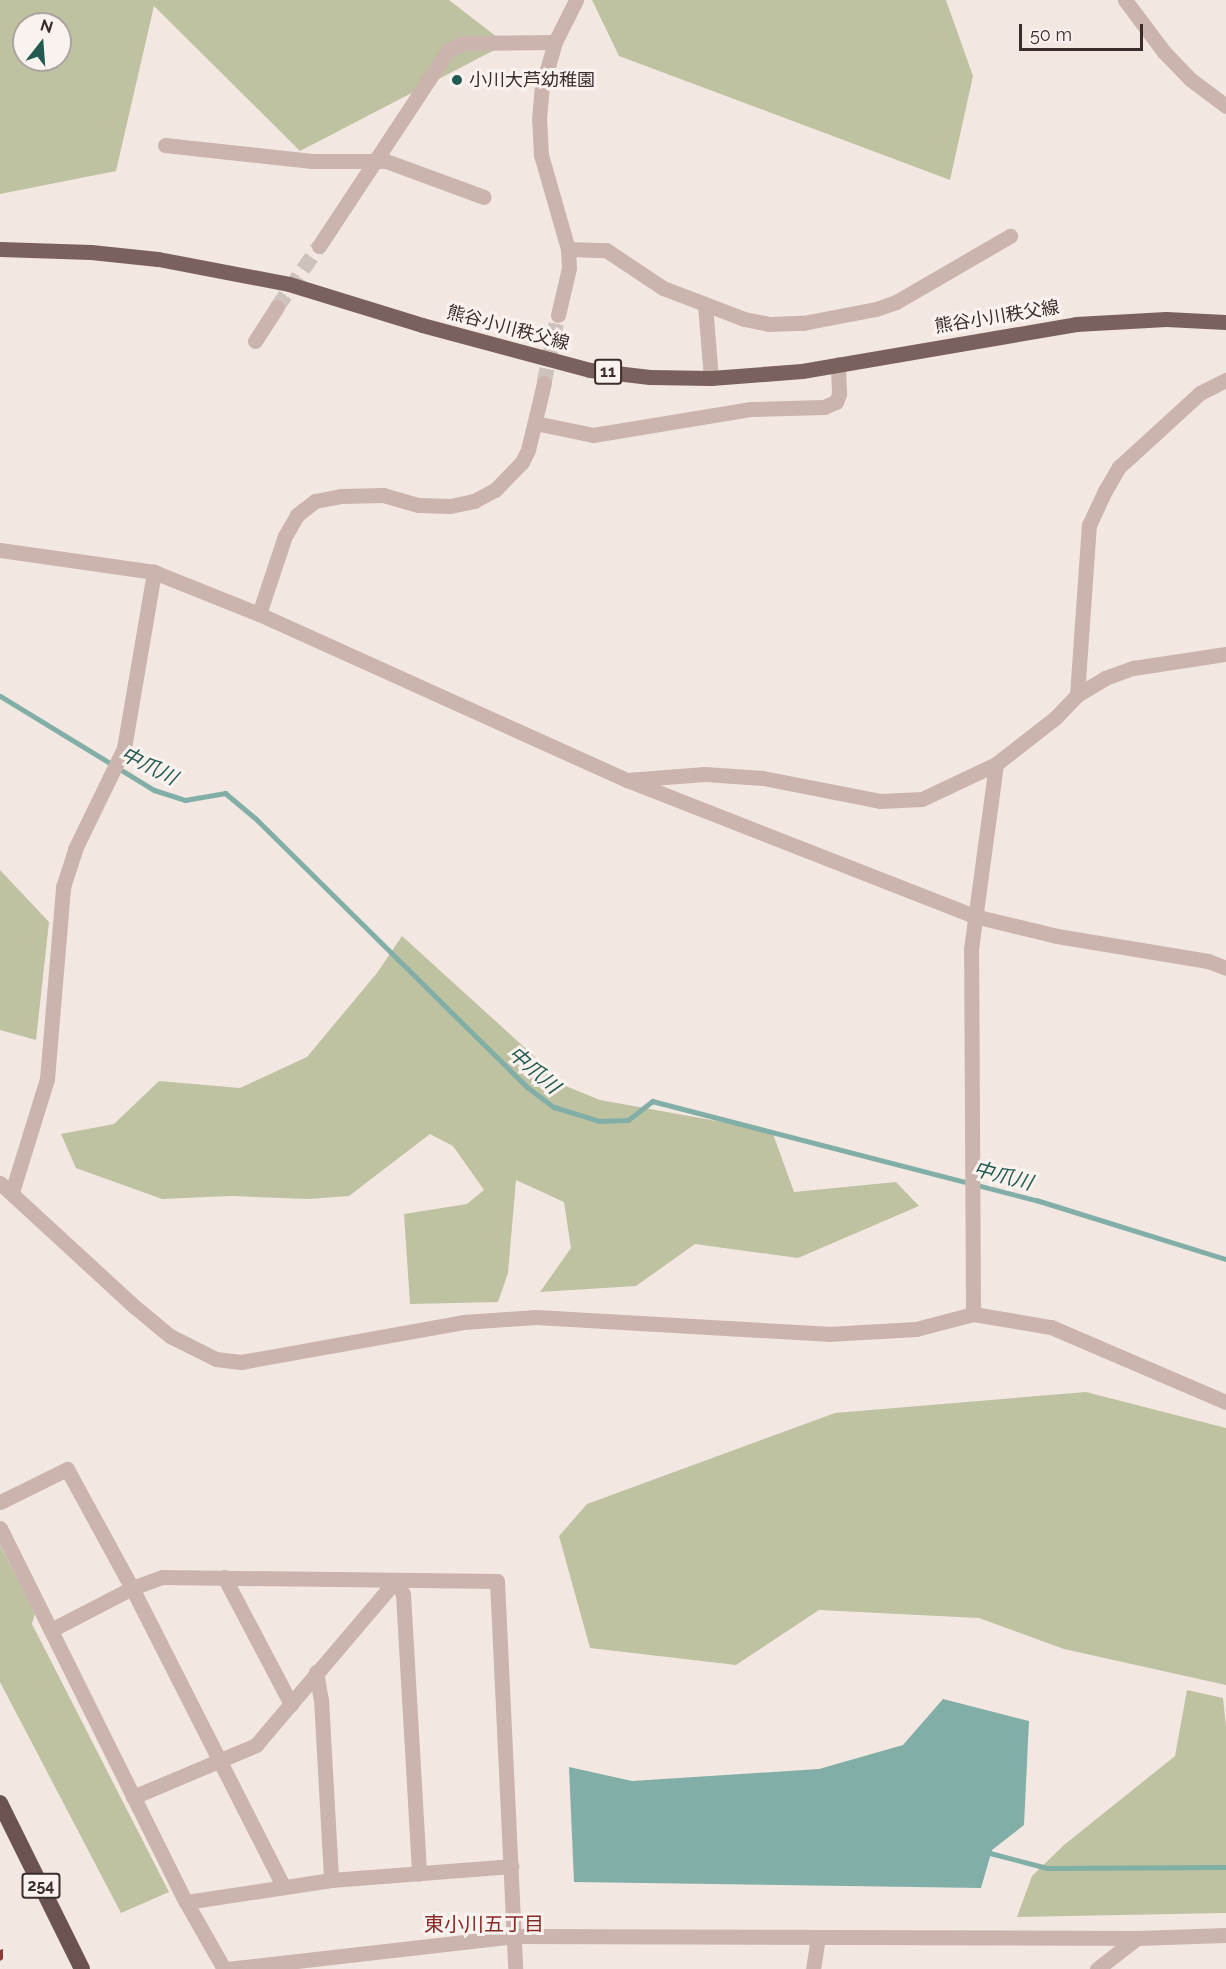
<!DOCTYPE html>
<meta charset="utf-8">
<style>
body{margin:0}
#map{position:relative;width:1226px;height:1969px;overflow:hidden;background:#f3e7e1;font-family:Raleway,"Noto Sans JP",sans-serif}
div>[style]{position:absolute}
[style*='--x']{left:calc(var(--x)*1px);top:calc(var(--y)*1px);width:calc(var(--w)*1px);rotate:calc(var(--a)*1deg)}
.green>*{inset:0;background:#bec2a1}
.water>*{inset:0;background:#81afa7}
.stream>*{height:5px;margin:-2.5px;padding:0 2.5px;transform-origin:2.5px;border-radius:2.5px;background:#81afa7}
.minor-tunnel>*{height:15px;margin-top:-7.5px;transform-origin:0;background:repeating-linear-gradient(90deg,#cec2bd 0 15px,transparent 0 23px)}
.minor>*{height:15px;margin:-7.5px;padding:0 7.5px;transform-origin:7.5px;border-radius:7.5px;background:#cbb4ad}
.tertiary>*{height:15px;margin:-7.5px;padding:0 7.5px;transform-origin:7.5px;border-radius:7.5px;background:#cbb4ad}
.primary>*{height:15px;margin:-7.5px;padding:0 7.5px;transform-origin:7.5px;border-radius:7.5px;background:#7b615d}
.trunk>*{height:16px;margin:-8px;padding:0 8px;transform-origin:8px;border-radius:8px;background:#6a5350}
.shaded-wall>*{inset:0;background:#883b38}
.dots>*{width:16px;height:16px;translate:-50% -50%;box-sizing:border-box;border:3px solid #faf2ee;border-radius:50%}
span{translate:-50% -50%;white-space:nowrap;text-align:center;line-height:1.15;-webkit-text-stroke:6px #faf2ee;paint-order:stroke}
.shield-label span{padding:2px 4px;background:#faf2ee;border:2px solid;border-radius:4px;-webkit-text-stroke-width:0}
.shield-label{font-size:16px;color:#3a2d2b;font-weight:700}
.poi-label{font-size:18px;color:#3a2d2b}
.left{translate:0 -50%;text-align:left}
.street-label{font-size:18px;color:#3a2d2b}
.water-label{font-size:20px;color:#225a52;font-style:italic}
.neighbourhood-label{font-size:20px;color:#862927}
.north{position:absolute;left:12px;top:12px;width:60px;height:60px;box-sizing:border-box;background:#faf2ee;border:2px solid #ada3a0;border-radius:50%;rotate:17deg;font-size:16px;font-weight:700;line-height:24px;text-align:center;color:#3a2d2b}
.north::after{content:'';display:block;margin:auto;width:21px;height:27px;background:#225a52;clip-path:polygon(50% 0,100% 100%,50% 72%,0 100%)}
.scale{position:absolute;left:1019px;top:24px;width:124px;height:27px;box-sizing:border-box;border:3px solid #3a2d2b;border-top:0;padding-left:8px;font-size:18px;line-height:21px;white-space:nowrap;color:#3a2d2b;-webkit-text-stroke:4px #faf2ee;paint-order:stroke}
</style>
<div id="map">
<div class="green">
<i style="clip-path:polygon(evenodd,0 0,449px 0,506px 44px,300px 151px,154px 6px,116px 171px,0 194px,0 0,24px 24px,60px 24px,60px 60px,24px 60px,24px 24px)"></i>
<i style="clip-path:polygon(592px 0,946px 0,973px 76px,950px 180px,619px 56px)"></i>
<i style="clip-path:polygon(0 870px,49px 922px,36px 1040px,0 1030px)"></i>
<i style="clip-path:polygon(402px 936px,568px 1087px,600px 1100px,772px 1131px,794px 1192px,896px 1182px,919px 1206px,798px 1258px,695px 1244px,636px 1286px,540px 1292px,571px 1248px,564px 1202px,516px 1180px,508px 1273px,498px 1302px,410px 1304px,404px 1214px,467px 1204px,484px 1190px,453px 1146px,430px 1134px,349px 1196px,308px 1199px,231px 1196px,162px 1199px,76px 1168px,61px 1134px,114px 1124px,159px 1081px,240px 1088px,307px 1057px,377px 973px)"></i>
<i style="clip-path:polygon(1086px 1392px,1226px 1428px,1226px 1685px,1064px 1649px,979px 1618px,819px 1610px,736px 1665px,590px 1648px,559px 1536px,587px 1504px,835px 1413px)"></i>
<i style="clip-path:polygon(0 1545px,35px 1613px,32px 1624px,169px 1892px,121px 1913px,0 1682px)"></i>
<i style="clip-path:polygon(1187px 1690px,1223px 1698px,1226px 1727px,1226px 1913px,1017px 1917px,1032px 1876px,1064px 1845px,1175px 1756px)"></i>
</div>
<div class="water">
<i style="clip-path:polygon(943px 1699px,1029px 1721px,1024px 1825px,992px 1850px,981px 1888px,574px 1882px,569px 1767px,632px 1781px,819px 1769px,903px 1745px)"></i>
</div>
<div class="stream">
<i style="--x:0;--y:696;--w:180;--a:31.4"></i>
<i style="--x:154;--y:790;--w:33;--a:18"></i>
<i style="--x:185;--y:800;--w:41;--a:-9.9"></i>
<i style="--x:225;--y:793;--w:39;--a:40"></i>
<i style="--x:255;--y:818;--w:383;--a:44.7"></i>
<i style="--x:527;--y:1087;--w:34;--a:37"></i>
<i style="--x:554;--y:1107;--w:47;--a:17.3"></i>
<i style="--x:599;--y:1121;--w:29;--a:-2"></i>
<i style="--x:628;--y:1120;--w:31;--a:-38"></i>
<i style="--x:652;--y:1101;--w:397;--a:14.5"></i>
<i style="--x:1036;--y:1200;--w:199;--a:17.3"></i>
<i style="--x:986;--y:1852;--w:63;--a:14.7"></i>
<i style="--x:1047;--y:1868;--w:179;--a:-0.3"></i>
</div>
<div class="minor-tunnel">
<i style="--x:277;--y:307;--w:74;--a:-55.5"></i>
<i style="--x:544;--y:383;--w:69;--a:-78.4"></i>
</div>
<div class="minor">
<i style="--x:1125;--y:0;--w:65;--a:53.1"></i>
<i style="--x:1164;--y:52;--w:37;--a:46"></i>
<i style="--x:1190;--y:79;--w:45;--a:36.9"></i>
<i style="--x:165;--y:145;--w:148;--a:6.2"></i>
<i style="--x:312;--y:161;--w:74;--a:0"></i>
<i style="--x:386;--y:161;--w:104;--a:20.2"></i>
<i style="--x:319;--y:246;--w:235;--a:-56.6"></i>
<i style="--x:448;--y:50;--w:17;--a:-24"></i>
<i style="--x:464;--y:43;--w:91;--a:-0.6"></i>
<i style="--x:568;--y:249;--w:38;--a:2"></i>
<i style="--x:606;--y:250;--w:69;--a:33.7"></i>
<i style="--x:663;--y:288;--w:87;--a:20.9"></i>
<i style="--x:744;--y:319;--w:25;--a:11"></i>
<i style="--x:769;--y:324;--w:34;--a:-2"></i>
<i style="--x:803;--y:323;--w:74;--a:-10.9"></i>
<i style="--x:876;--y:309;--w:21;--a:-19"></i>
<i style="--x:896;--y:302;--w:132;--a:-30.1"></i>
<i style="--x:705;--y:305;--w:73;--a:85.3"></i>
<i style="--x:558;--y:315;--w:48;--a:-76.8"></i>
<i style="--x:569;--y:268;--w:19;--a:-93"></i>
<i style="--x:568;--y:249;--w:98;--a:-106"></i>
<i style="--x:541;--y:155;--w:36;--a:-93"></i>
<i style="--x:539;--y:119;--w:32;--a:-85"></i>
<i style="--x:542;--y:87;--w:47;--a:-73.9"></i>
<i style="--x:555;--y:42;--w:47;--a:-63.4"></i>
<i style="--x:255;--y:341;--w:40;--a:-57.1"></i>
<i style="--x:535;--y:423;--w:59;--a:11.7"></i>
<i style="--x:593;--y:435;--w:159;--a:-9.4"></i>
<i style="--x:750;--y:409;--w:74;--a:-1.5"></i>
<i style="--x:824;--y:407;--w:13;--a:-23"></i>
<i style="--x:836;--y:402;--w:9;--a:-69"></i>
<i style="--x:839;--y:394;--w:30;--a:-92"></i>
<i style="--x:259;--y:614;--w:82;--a:-71.6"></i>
<i style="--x:285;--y:536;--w:24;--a:-60"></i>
<i style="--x:297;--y:515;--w:23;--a:-38"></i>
<i style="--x:315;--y:501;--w:26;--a:-11"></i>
<i style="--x:341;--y:496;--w:42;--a:-1.4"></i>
<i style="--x:383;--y:495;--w:37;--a:16"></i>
<i style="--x:419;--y:505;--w:31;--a:2"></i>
<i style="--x:450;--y:506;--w:25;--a:-12"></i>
<i style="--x:474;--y:501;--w:24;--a:-28"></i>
<i style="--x:495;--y:490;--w:39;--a:-46"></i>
<i style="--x:522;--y:462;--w:13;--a:-63"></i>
<i style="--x:528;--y:450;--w:69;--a:-76.6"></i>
<i style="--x:1077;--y:695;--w:170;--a:-86"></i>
<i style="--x:1089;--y:525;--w:38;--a:-65"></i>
<i style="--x:1105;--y:491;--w:28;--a:-60"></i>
<i style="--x:1119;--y:467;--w:110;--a:-42.4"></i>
<i style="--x:1200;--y:393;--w:29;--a:-27"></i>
<i style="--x:627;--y:780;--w:78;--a:-4.4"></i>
<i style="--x:705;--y:774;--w:58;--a:3.9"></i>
<i style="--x:763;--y:778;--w:119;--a:11.1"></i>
<i style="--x:880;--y:801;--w:42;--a:-2.7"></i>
<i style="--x:922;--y:799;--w:82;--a:-25.3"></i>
<i style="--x:996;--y:764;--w:75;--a:-37.9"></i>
<i style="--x:1055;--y:718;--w:32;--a:-46"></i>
<i style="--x:1077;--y:695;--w:33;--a:-31"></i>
<i style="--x:1105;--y:678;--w:30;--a:-20"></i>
<i style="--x:1133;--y:668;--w:94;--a:-8.6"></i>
<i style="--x:0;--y:1183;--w:183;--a:42.6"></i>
<i style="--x:135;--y:1307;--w:45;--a:39.6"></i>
<i style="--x:170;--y:1336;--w:51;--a:26.6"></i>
<i style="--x:216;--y:1359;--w:25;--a:7"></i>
<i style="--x:241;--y:1362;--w:227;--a:-10.2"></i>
<i style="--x:464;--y:1322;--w:72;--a:-4"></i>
<i style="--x:536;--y:1317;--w:292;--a:3.3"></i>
<i style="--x:828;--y:1334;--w:88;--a:-3.3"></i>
<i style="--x:916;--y:1329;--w:59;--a:-14.7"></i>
<i style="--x:973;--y:1314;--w:79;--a:9.5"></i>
<i style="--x:1051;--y:1327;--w:190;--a:23.2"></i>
<i style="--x:12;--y:1192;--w:118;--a:-72.8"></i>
<i style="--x:47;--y:1079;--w:193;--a:-85.2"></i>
<i style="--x:63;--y:887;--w:40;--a:-72"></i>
<i style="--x:75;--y:849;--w:112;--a:-64.1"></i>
<i style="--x:124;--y:748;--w:179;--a:-80.3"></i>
<i style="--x:973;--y:1314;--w:365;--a:-90.3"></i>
<i style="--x:971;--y:949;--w:187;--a:-82.3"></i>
<i style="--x:0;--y:1502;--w:75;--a:-26.2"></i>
<i style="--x:67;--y:1469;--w:136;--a:61.4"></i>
<i style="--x:132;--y:1588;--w:334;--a:63.1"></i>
<i style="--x:0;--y:1528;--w:418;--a:63.6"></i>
<i style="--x:186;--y:1902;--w:77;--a:60.4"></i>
<i style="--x:224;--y:1577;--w:144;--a:62.2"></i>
<i style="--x:395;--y:1581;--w:15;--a:58"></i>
<i style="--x:403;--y:1594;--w:280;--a:86.7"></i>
<i style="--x:51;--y:1630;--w:91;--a:-27.4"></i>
<i style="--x:132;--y:1588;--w:32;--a:-20"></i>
<i style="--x:162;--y:1577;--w:335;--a:0.7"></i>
<i style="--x:497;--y:1581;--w:388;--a:87.3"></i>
<i style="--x:316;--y:1672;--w:27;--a:80"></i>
<i style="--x:321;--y:1699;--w:181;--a:86.8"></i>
<i style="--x:133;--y:1797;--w:134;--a:-22.9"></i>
<i style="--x:256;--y:1745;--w:215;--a:-49.7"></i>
<i style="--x:186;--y:1902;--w:147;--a:-8.6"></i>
<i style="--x:331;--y:1880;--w:181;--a:-4.4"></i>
<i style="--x:813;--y:1969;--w:32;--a:-81"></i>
<i style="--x:1097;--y:1969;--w:51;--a:-37.8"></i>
</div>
<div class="tertiary">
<i style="--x:0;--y:550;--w:156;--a:8.1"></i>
<i style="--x:154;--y:572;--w:113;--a:21.8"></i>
<i style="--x:259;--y:614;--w:404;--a:24.3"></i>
<i style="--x:627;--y:780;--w:373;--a:21.4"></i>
<i style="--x:974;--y:916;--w:85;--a:13.5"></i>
<i style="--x:1057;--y:936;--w:153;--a:9.4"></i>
<i style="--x:1208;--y:961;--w:19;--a:21"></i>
<i style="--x:227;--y:1969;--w:290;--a:-6.5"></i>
<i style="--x:515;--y:1936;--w:622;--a:0.18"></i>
<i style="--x:1137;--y:1938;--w:89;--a:-1.9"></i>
</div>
<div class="primary">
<i style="--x:0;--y:249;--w:91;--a:1.9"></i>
<i style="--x:91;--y:252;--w:67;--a:6"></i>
<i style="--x:158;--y:259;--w:133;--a:10.8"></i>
<i style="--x:289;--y:284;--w:139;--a:17.1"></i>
<i style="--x:422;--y:325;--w:174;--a:15"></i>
<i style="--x:590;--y:370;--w:60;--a:6.7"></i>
<i style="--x:650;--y:377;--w:61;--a:0.9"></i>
<i style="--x:711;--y:378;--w:91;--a:-4.4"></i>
<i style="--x:802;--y:371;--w:278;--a:-9.7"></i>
<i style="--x:1076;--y:324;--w:90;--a:-3.2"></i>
<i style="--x:1166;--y:319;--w:60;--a:2.9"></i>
</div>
<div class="trunk">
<i style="--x:0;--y:1803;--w:185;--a:63.7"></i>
</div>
<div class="shaded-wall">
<i style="clip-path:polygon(3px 1949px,3px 1959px,0 1961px,0 1950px)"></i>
</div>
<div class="dots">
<i style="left:457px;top:80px;background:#225a52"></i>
</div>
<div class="shield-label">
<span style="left:608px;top:372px">11</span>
<span style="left:41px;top:1886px">254</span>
</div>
<div class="poi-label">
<span class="left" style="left:469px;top:80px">小川大芦幼稚園</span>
</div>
<div class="street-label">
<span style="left:997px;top:317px;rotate:-9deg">熊谷小川秩父線</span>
<span style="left:508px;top:328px;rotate:15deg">熊谷小川秩父線</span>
</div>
<div class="water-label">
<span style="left:149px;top:766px;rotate:27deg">中爪川</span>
<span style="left:534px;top:1070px;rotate:41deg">中爪川</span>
<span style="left:1003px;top:1176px;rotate:15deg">中爪川</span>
</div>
<div class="neighbourhood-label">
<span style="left:484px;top:1924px">東小川五丁目</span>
</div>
<div class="north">N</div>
<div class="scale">50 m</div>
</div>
